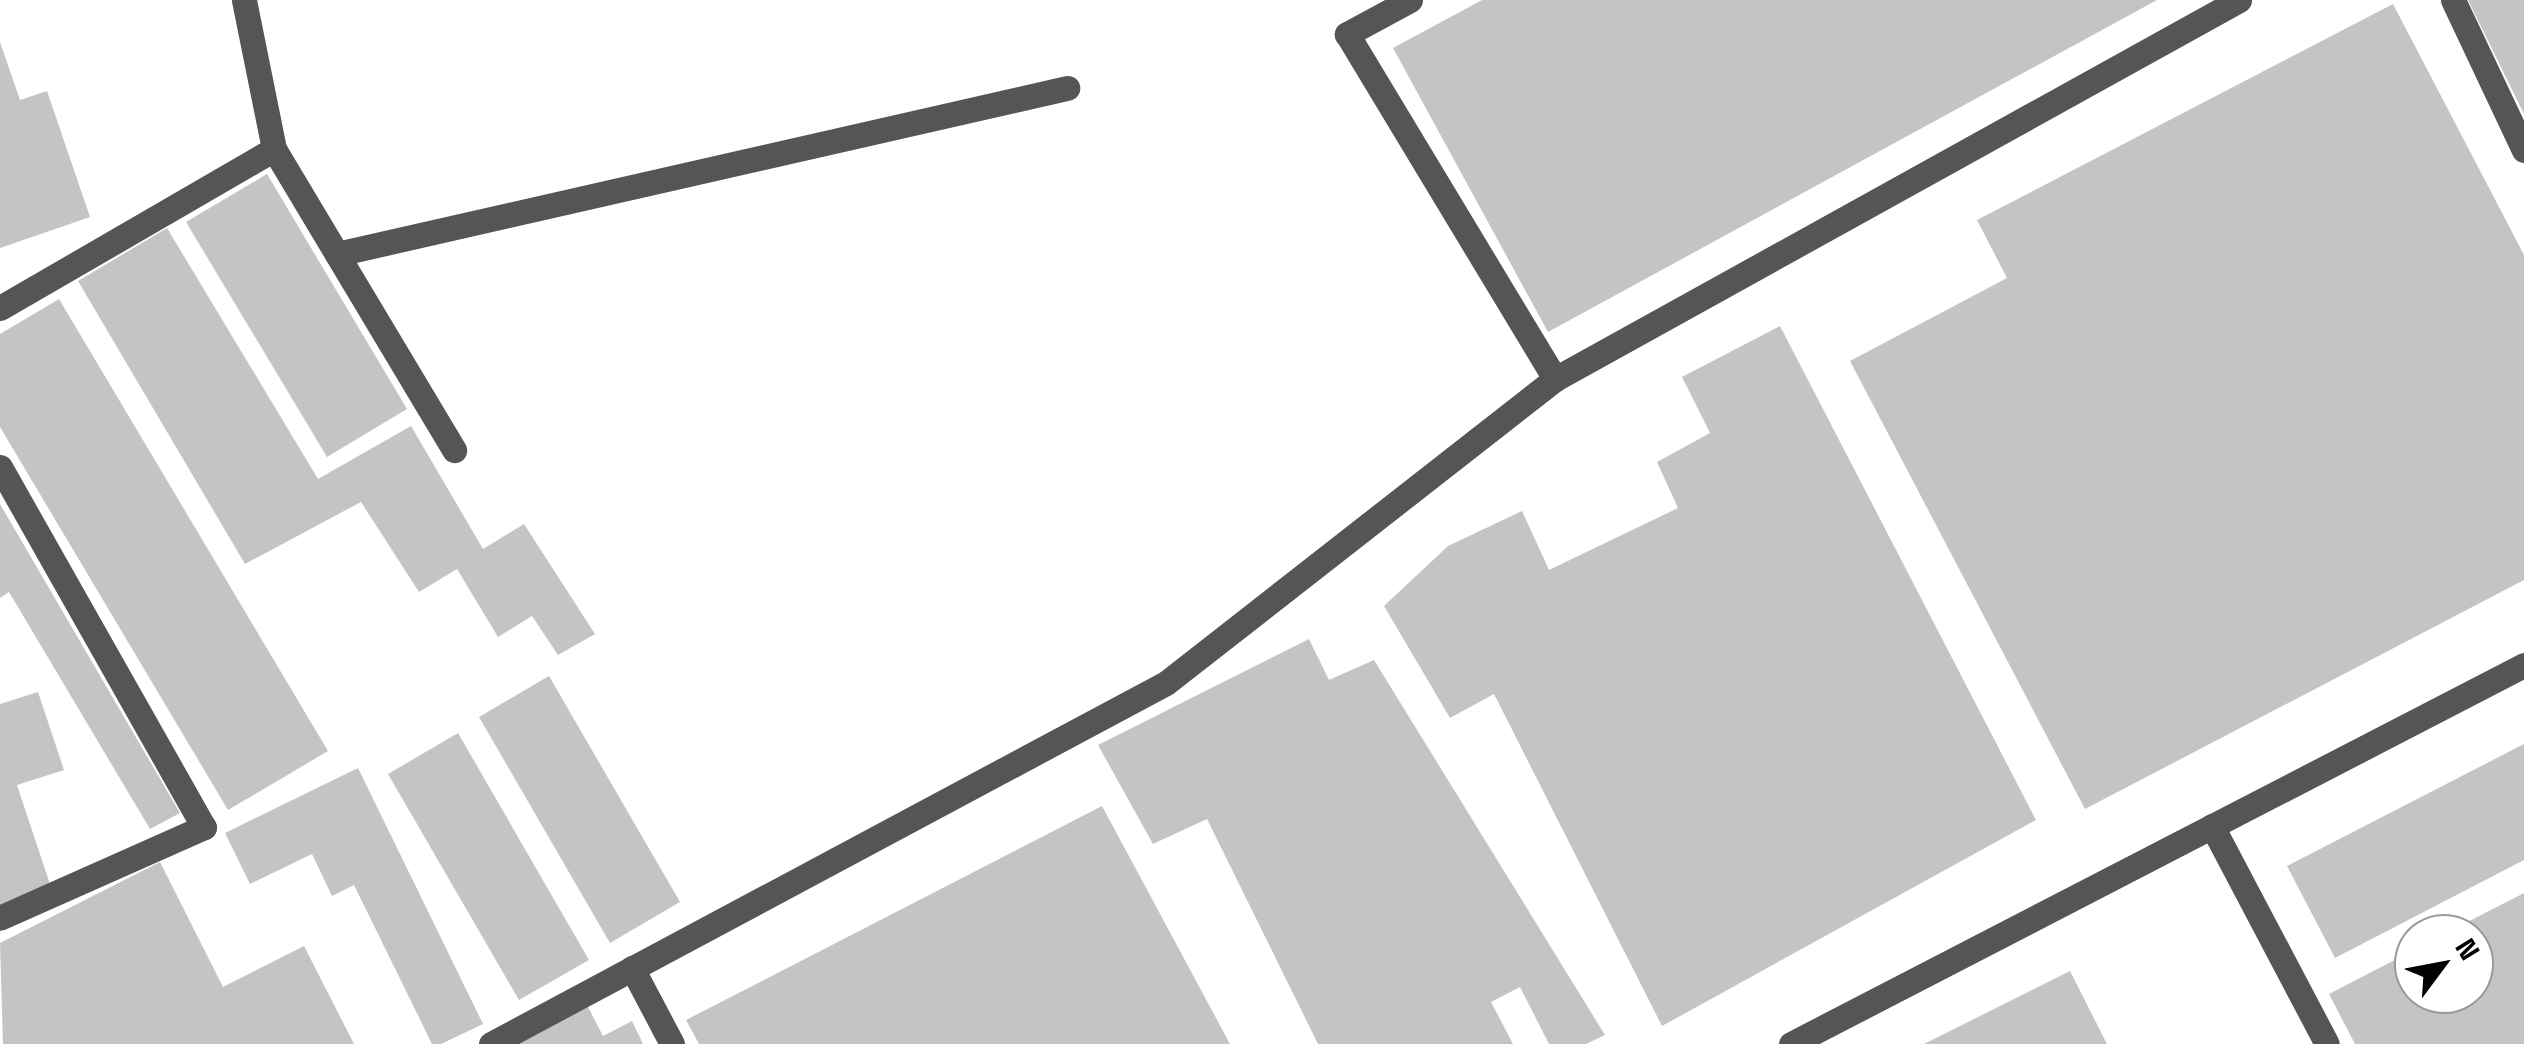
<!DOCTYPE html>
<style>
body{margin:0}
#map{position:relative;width:2524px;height:1044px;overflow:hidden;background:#fff;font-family:"Space Grotesk",sans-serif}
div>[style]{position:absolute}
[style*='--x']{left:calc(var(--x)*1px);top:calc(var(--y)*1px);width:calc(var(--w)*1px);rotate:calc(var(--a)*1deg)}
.building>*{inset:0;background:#c4c4c4}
.minor>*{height:25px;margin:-12.5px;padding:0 12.5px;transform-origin:12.5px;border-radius:12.5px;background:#555}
span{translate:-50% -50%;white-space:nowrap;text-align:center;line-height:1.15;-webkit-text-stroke:9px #fff;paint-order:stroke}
.north{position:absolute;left:2394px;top:914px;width:100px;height:100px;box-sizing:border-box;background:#fff;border:2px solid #999;border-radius:50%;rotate:58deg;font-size:28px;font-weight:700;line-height:40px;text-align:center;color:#000}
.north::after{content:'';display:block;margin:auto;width:35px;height:45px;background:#000;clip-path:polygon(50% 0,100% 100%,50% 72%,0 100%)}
</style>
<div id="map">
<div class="building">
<i style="clip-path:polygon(1482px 0,2157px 0,1548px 332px,1393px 48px)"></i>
<i style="clip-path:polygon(2468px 0,2524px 0,2524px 114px)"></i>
<i style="clip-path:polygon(2393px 4px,2524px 255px,2524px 580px,2085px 809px,1850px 361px,2007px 278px,1977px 220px)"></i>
<i style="clip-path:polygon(0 42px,20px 100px,47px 91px,90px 217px,0 248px)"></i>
<i style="clip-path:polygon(267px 174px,407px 409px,327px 457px,186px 222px)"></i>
<i style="clip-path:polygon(167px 228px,318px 479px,411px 426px,483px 549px,524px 524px,595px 634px,558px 655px,532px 616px,498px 637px,457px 569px,419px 592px,361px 502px,245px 564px,78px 281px)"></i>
<i style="clip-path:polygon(59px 299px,328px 751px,228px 810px,0 427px,0 334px)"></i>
<i style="clip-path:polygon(1780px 326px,2036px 820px,1662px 1026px,1494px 694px,1450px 718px,1384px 606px,1448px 546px,1522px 511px,1549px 570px,1678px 508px,1657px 462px,1710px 433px,1682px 377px)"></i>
<i style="clip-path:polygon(0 504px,180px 813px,150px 829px,9px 592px,0 598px)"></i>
<i style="clip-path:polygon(1309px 639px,1329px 680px,1374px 660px,1605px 1035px,1586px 1044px,1549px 1044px,1520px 987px,1491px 1002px,1513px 1044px,1318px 1044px,1207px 819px,1153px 844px,1098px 745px)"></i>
<i style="clip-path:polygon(549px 676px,680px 902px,610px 943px,479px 717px)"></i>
<i style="clip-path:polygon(38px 692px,64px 770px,17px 785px,53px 893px,0 910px,0 704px)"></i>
<i style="clip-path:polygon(458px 733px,589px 960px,519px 1000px,388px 774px)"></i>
<i style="clip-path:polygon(2524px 744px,2524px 860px,2335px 958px,2287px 866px)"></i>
<i style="clip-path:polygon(358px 768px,483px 1024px,441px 1044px,432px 1044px,354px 885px,332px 896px,312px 854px,250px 884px,225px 833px)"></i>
<i style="clip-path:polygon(1102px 806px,1230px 1044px,699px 1044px,686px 1020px)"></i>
<i style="clip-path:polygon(160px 862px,223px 987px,304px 946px,354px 1044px,3px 1044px,0 943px)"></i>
<i style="clip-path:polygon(2524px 893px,2524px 1044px,2355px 1044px,2329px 994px,2414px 950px,2414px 994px,2474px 994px,2474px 934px,2444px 934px)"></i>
<i style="clip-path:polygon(2070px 971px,2107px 1044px,1924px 1044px)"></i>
<i style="clip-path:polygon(586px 1003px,603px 1036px,632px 1021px,643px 1044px,514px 1044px)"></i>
</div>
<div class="minor">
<i style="--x:1410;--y:0;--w:72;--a:151.6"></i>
<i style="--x:1347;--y:34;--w:403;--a:58.9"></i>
<i style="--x:2453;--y:0;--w:166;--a:64.7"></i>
<i style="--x:274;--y:149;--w:351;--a:59.1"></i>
<i style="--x:337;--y:254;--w:749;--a:-12.81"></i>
<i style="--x:0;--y:308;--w:317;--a:-30.1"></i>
<i style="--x:274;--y:149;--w:152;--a:-101.4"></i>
<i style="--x:0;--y:467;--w:414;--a:60.5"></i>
<i style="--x:204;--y:827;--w:223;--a:156"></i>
<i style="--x:2212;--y:826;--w:246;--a:62.2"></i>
<i style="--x:632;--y:968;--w:86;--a:62.2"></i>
<i style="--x:491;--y:1044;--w:765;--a:-28.14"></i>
<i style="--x:1166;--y:683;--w:494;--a:-38"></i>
<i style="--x:1555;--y:379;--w:782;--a:-28.99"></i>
<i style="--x:1791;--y:1044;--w:825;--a:-27.34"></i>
</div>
<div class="north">N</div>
</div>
